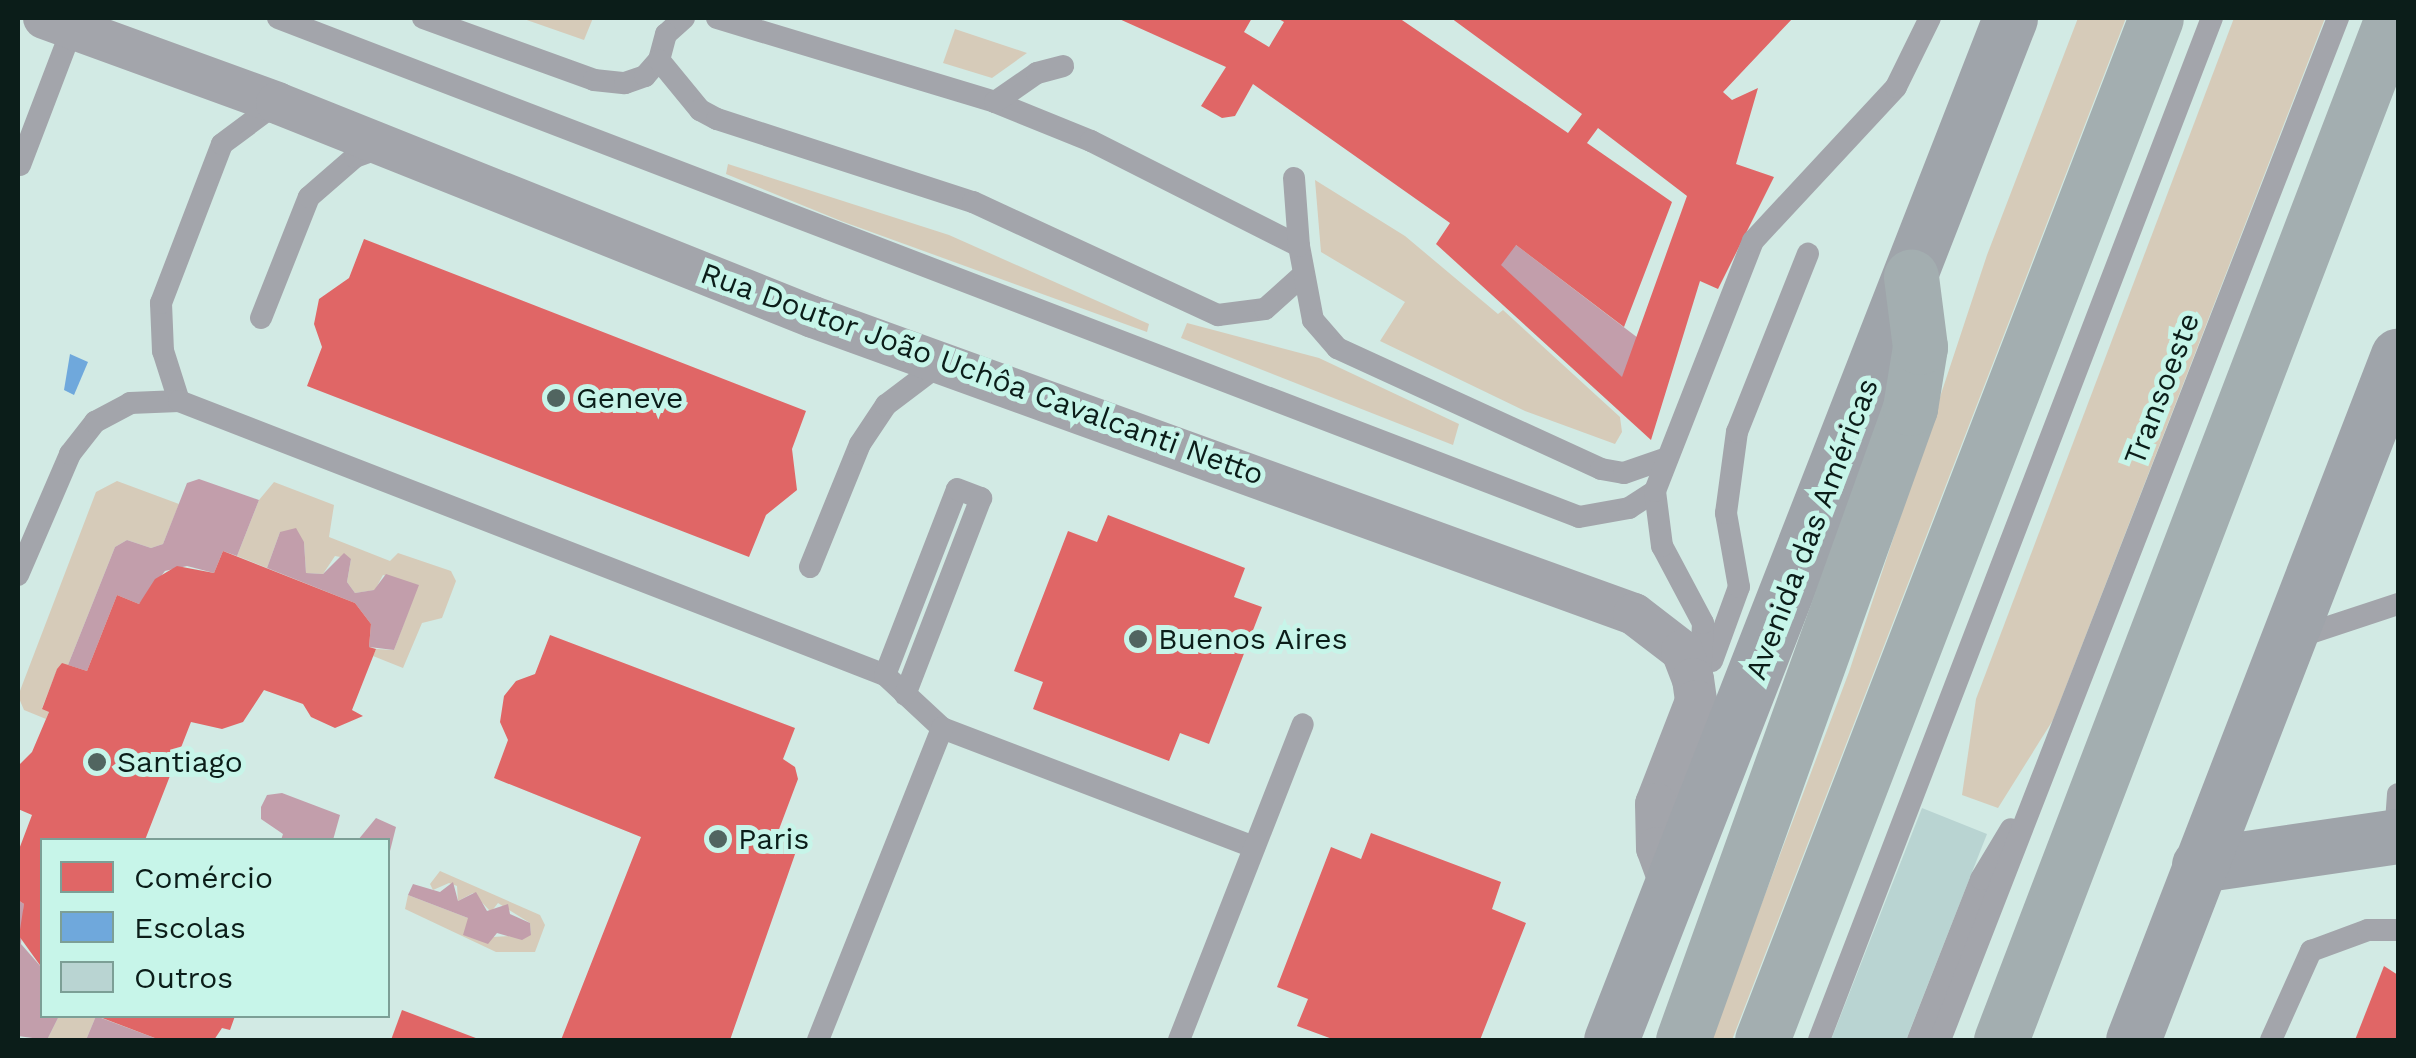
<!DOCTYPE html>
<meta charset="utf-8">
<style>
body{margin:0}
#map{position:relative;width:2416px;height:1058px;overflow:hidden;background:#d2eae4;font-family:"Work Sans",sans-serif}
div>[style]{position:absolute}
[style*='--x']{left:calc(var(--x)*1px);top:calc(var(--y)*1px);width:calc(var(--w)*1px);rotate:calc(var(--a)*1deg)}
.green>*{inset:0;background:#d6cbb9}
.water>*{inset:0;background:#c29eab}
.shops>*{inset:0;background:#e06666}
.schools>*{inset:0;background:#6fa8dc}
.building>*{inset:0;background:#b9d4d2}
.lane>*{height:22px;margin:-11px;padding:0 11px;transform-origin:11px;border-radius:11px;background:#a3a5ab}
.street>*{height:42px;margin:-21px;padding:0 21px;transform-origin:21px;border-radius:21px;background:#a3a5ab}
.secondary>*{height:55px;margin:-27.5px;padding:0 27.5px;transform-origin:27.5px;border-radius:27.5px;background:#9fa4aa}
.highway>*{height:55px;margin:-27.5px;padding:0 27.5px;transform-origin:27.5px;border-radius:27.5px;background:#a3aeb0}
.dots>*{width:28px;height:28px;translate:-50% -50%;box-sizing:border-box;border:5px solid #c7f5e9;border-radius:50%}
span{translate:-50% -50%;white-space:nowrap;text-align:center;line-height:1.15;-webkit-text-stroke:10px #c7f5e9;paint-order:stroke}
.street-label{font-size:30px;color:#0b1d19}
.poi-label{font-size:30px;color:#0b1d19}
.left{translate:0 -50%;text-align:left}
.frame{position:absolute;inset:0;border:20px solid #0b1d19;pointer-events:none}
.legend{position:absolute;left:40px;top:838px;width:350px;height:180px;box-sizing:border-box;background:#c7f5e9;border:2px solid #7c9f96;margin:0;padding:12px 18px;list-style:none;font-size:30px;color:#0b1d19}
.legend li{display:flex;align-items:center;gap:20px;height:50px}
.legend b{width:50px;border:2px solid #7c9f96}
</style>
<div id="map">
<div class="green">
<i style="clip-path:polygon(521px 18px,593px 18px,584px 40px)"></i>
<i style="clip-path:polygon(2078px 18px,2126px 18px,1732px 1040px,1710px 1040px,1849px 672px,1987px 255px)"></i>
<i style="clip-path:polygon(2234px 18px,2325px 18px,2053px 720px,1998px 808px,1962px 795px,1976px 699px)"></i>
<i style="clip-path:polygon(955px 29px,1027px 53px,992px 78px,943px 63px)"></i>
<i style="clip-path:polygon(728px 164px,949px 235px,1149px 324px,1147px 332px,841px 221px,726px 174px)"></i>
<i style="clip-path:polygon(1315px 180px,1405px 236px,1498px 314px,1503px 310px,1620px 417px,1622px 432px,1615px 444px,1525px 411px,1380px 341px,1405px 302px,1321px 252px)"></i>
<i style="clip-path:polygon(1187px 323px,1319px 358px,1459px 424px,1453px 445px,1181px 338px)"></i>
<i style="clip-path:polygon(117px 481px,179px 504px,163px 544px,151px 548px,127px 540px,115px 547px,68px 665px,57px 670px,42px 708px,49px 712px,46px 719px,24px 710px,18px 696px,96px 492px)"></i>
<i style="clip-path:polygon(274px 482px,334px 505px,329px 537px,390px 561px,398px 553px,451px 571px,456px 581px,442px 618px,422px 623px,403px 668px,373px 656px,376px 649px,394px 650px,418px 585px,383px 575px,375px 590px,355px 593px,347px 582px,351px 559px,335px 556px,323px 574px,306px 573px,304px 542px,280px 532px,267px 568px,237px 556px,259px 500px)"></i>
<i style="clip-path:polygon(440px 871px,540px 915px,545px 925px,535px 952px,496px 952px,405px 909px,408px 895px,468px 918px,492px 937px,531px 935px,530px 923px,498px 903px,491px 912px,473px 893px,458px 901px,457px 886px,449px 883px,433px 890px,430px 884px)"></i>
<i style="clip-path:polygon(59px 1016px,96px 1016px,86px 1040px,47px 1040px)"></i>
</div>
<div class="water">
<i style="clip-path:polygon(1450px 223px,1516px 245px,1638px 338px,1642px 414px)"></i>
<i style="clip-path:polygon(199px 479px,259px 500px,237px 556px,223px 551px,214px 573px,187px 566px,165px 571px,139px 604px,117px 595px,87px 671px,68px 665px,115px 547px,127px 540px,151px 548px,163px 544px,187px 483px)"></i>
<i style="clip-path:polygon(296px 528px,304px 542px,306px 573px,323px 574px,344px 553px,351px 559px,347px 582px,355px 593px,374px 590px,386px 574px,419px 585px,394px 650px,369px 647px,371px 624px,355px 603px,267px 568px,280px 532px)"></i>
<i style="clip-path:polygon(282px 793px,340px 815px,333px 840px,281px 840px,283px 834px,261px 819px,261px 807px,267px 795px)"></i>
<i style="clip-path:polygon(376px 818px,396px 827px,388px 859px,388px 840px,358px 840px)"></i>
<i style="clip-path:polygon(453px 882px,458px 901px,476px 892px,487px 911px,508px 904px,510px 914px,530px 923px,531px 935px,522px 940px,497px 933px,488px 944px,463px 935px,468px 918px,408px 895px,413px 884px,440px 892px)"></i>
<i style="clip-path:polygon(18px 900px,24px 904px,21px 944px,42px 968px,42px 1016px,59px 1016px,47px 1040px,18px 1036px)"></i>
<i style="clip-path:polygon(96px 1016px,160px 1040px,86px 1040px)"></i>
</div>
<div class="shops">
<i style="clip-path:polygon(evenodd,1117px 18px,1252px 18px,1244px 32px,1269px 47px,1284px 22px,1277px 18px,1399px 18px,1568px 133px,1582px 114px,1451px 18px,1793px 18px,1723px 92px,1732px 100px,1758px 88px,1736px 164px,1774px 177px,1718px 289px,1700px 281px,1651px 440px,1436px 244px,1450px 223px,1253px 84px,1235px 116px,1222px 118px,1201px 106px,1226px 67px,1117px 18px,1598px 128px,1687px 196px,1622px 377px,1501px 265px,1516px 245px,1624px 327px,1672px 202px,1587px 143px,1598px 128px)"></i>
<i style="clip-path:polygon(364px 239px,806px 411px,792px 449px,797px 490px,766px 515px,749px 557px,307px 386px,322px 347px,314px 324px,319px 299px,349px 278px)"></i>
<i style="clip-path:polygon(1108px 515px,1245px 568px,1234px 597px,1262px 607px,1209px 744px,1180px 733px,1169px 761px,1033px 709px,1043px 682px,1014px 671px,1068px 531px,1097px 542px)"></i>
<i style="clip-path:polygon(223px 551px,355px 603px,371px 624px,369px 647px,376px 649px,352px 710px,363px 716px,335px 728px,311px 717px,303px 704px,264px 690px,243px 722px,222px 729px,191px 722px,145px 840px,42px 840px,42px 968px,19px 936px,24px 904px,18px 900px,18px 852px,32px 815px,18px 809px,18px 766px,32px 752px,46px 719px,49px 712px,42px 709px,57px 669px,62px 663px,87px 671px,117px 595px,139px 604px,155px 579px,177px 566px,214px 573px)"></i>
<i style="clip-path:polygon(550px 635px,795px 728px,783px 759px,795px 767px,798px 779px,778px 832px,800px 840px,730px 1040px,561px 1040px,641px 837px,494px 778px,508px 740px,500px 722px,504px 696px,516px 681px,535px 674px)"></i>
<i style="clip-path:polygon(1371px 833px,1501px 882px,1492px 909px,1526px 923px,1480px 1040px,1335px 1040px,1297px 1026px,1308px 999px,1277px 987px,1331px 847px,1361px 859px)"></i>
<i style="clip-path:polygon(2384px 966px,2398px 975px,2398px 1040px,2355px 1040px)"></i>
<i style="clip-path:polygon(402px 1010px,481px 1040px,391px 1040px)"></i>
<i style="clip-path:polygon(97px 1016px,235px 1016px,230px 1030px,222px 1028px,214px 1040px,160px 1040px)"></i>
</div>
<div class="schools">
<i style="clip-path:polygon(70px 354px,88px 362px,74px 395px,64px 390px)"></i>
</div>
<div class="building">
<i style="clip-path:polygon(1922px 808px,1987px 834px,1906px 1040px,1831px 1040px)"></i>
</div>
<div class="lane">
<i style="--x:278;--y:18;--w:1393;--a:20.98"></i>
<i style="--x:1579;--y:517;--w:51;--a:-10.2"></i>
<i style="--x:1629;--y:508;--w:31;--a:-33"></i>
<i style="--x:423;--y:18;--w:182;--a:19.9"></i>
<i style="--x:594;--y:80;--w:31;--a:6"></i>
<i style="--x:625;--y:83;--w:21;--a:-19"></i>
<i style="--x:645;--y:76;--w:21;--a:-49"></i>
<i style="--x:684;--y:18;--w:24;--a:138"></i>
<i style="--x:666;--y:34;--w:27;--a:105"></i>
<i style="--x:659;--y:60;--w:65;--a:50.6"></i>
<i style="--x:700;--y:110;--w:19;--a:28"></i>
<i style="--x:717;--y:119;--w:269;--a:18"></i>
<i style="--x:973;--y:202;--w:270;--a:24.8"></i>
<i style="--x:1218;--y:315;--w:47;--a:-7.3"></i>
<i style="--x:1265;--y:309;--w:52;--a:-41.9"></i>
<i style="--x:717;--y:18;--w:290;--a:16.8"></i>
<i style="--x:995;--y:102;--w:104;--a:22.1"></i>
<i style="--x:1091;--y:141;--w:233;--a:26.8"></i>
<i style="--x:1299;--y:246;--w:75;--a:79.3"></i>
<i style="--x:1313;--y:320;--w:37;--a:49"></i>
<i style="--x:1337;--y:348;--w:290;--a:24.6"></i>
<i style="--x:1601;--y:469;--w:23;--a:10"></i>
<i style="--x:1624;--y:473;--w:46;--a:-19.2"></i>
<i style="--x:995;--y:102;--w:51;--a:-34.6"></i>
<i style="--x:1037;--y:73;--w:27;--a:-15"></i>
<i style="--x:20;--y:165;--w:146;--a:-69.1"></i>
<i style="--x:1294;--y:178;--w:68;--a:85.8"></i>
<i style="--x:261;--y:318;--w:130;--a:-68.4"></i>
<i style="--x:309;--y:197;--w:61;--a:-41"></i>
<i style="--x:355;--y:157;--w:30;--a:-20"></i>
<i style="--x:179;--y:401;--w:52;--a:-107.7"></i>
<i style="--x:163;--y:351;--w:48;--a:-92.4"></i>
<i style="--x:161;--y:303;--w:170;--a:-69"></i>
<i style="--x:222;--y:144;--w:69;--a:-36.7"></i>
<i style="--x:810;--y:567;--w:133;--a:-67.9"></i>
<i style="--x:860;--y:444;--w:47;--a:-56.3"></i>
<i style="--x:886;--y:405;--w:68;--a:-37.2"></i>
<i style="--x:18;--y:575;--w:132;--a:-66.7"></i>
<i style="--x:70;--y:454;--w:41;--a:-52"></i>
<i style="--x:95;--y:422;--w:40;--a:-28"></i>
<i style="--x:130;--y:403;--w:49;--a:-2.3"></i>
<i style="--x:179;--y:401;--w:757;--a:21.21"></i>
<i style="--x:885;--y:675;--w:78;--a:42.9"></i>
<i style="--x:942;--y:728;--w:334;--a:20.9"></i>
<i style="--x:2292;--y:639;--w:112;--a:-18.3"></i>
<i style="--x:1712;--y:661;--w:79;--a:-70"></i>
<i style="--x:1739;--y:587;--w:75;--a:-100"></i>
<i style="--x:1726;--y:513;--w:82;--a:-82.3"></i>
<i style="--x:1737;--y:432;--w:192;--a:-68.3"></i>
<i style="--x:885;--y:675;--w:199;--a:-68.8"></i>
<i style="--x:957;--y:489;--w:26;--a:21"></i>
<i style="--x:981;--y:498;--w:211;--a:111.1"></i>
<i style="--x:1700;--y:679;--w:56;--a:-86.9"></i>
<i style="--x:1703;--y:623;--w:87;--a:-118"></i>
<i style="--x:1662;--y:546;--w:55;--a:-97.3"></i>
<i style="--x:1655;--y:491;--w:269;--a:-68.6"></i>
<i style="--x:1753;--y:241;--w:210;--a:-47.1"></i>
<i style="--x:1896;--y:87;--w:77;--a:-63.8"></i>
<i style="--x:2395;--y:836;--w:42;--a:-85.9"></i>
<i style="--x:818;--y:1040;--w:336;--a:-68.3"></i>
<i style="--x:1179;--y:1040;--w:339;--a:-68.6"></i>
<i style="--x:1819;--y:1040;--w:1095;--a:-68.97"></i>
<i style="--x:1918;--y:1040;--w:173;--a:-68.6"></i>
<i style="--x:1981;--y:879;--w:58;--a:-59"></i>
<i style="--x:1940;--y:1040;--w:1097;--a:-68.72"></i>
<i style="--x:2271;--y:1040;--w:98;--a:-65.8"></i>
<i style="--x:2311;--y:951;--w:61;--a:-20.2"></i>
<i style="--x:2368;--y:930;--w:30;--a:0"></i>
</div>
<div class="street">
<i style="--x:44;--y:18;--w:248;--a:20"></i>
<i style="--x:277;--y:103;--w:577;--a:21.76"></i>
<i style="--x:813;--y:317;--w:873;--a:19.89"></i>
<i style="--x:1634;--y:614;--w:61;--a:37.6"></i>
<i style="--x:1682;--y:651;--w:30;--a:69"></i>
<i style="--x:1693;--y:679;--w:22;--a:82"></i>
<i style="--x:1696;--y:701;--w:110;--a:111.2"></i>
<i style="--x:1656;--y:804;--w:44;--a:88.7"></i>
<i style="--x:1657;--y:848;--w:40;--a:69.8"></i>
</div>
<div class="secondary">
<i style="--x:2199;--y:865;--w:201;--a:-8.3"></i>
<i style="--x:1611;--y:1040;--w:1097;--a:-68.67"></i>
<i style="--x:2133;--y:1040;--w:734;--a:-68.85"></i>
</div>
<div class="highway">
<i style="--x:1683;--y:1040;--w:672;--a:-70.24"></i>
<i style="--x:1910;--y:408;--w:62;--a:-80.7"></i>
<i style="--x:1920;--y:347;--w:71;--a:-97.3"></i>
<i style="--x:1762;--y:1040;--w:1095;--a:-68.92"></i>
<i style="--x:2001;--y:1040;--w:1094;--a:-69.06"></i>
</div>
<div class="dots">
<i style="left:556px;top:398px;background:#516560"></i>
<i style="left:1138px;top:639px;background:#516560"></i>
<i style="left:97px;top:762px;background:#516560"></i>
<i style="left:718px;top:839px;background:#516560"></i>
</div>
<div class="street-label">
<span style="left:982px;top:374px;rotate:20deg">Rua Doutor João Uchôa Cavalcanti Netto</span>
<span style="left:2162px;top:389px;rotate:-69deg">Transoeste</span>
<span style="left:1812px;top:529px;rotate:-69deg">Avenida das Américas</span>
</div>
<div class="poi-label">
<span class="left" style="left:576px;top:398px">Geneve</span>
<span class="left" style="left:1158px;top:639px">Buenos Aires</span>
<span class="left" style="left:117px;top:762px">Santiago</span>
<span class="left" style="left:738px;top:839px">Paris</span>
</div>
<div class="frame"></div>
<ul class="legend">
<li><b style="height:28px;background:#e06666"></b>Comércio</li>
<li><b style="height:28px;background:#6fa8dc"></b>Escolas</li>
<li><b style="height:28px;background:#b9d4d2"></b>Outros</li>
</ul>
</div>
